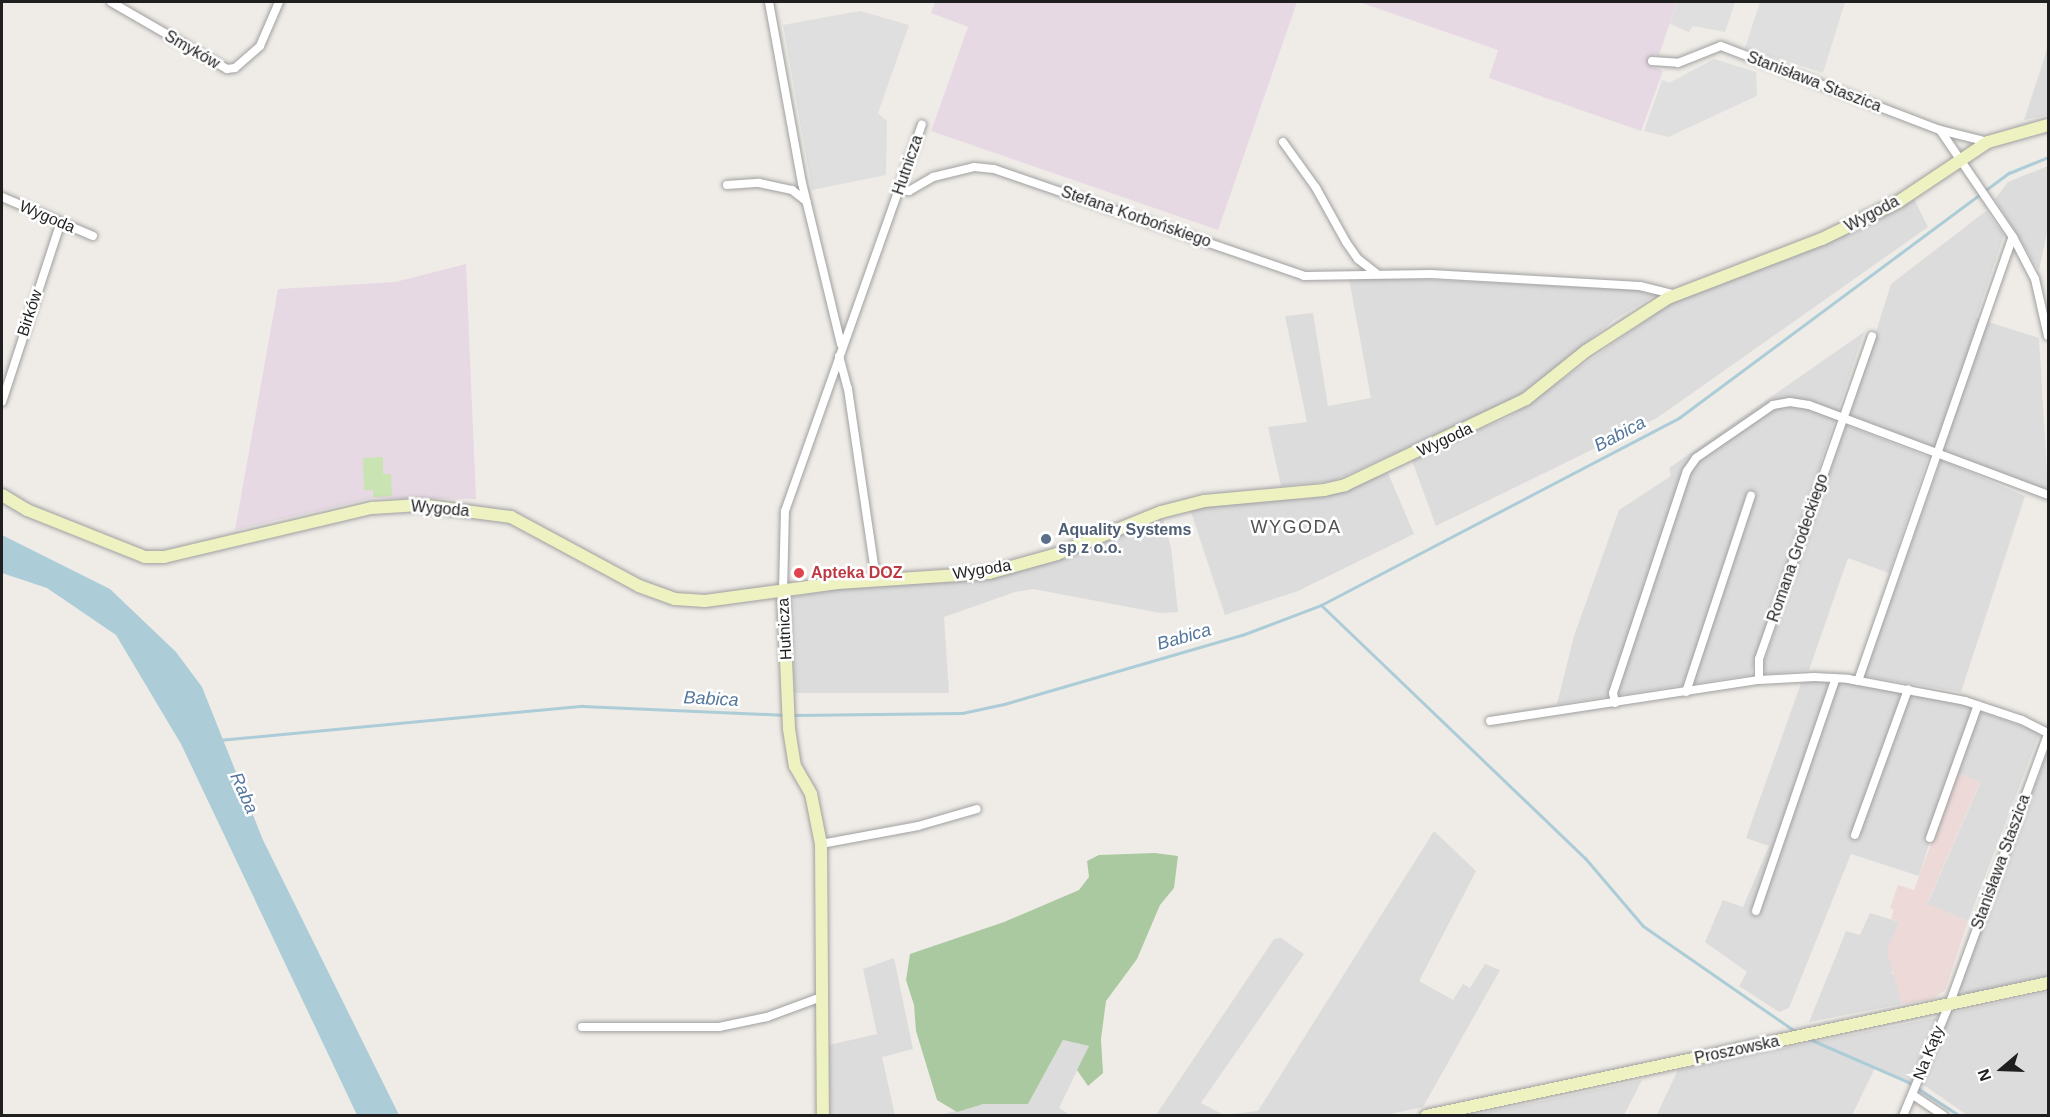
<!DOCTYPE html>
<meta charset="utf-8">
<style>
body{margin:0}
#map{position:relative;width:2050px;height:1117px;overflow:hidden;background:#efece7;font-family:Helvetica,sans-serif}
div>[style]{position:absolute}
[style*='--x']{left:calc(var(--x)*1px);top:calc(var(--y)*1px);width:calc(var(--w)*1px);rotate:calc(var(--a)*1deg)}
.residential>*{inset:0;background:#dddcdc}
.commercial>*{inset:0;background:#eddad8}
.industrial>*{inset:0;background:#e7d9e4}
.grass>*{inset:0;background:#c9e3b3}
.forest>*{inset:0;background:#abc9a0}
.parking>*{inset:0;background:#dfdfdf}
.water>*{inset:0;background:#acccd7}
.stream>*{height:3px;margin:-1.5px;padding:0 1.5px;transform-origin:1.5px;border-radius:1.5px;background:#acccd7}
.roads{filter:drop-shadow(0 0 2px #a0a0a0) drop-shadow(0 0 2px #a0a0a0)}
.street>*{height:8px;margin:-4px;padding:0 4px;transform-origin:4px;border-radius:4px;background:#fff}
.secondary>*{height:12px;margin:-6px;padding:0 6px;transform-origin:6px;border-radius:6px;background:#eef2c1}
.dots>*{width:16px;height:16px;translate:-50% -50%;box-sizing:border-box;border:3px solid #fff;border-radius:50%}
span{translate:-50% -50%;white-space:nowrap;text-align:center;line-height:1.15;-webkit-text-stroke:5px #fff;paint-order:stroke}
.street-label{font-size:16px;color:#1f1f1f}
.service-label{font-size:16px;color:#4e5e75;font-weight:700}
.left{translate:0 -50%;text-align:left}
.health-label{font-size:16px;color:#be3a42;font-weight:700}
.water-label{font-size:18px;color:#53769d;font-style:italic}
.neighbourhood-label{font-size:18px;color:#525252;letter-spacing:1.5px}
.frame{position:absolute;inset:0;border:3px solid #1f1f1f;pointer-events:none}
.north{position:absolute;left:1972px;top:1039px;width:60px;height:60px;-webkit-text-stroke:4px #fff;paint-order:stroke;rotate:251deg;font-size:16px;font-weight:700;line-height:24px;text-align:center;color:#1f1f1f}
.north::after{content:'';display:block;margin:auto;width:21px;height:27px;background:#1f1f1f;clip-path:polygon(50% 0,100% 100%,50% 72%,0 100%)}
</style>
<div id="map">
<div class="residential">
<i style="clip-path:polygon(2048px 43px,2048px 115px,2024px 120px,2044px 59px)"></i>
<i style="clip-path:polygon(2048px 166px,2048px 228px,2039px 270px,1995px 199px,2008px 182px)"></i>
<i style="clip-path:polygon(1914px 199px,1928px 227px,1657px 418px,1436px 526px,1411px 458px,1509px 417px,1675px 300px,1855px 229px)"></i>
<i style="clip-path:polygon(1986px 211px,2004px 235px,1976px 318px,2039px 338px,2048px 489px,2030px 485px,1850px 415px,1891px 284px)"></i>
<i style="clip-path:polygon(1389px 278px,1650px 290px,1659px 293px,1615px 319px,1535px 385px,1507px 403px,1333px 481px,1281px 486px,1268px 427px,1307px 422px,1285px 316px,1313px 313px,1328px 406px,1371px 398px,1349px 279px)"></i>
<i style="clip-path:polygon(1864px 332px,1750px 675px,1557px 704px,1574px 636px,1619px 510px,1671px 476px,1669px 468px)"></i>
<i style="clip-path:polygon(1846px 425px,1928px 457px,1889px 573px,1848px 558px,1809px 670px,1766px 674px,1763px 665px)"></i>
<i style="clip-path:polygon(1941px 460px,2025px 496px,1961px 692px,1864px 676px)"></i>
<i style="clip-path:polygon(1388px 473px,1414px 534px,1298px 591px,1225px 615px,1190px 509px,1240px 501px,1312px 498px)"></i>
<i style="clip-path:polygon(1163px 518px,1171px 547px,1178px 612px,1160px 613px,1033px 589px,1015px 592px,944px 617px,949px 693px,795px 693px,790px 597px,858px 586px,968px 581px,1018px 569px)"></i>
<i style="clip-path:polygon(1816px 681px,1849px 683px,1971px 706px,1972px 711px,1919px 876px,1851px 854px,1789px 1008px,1779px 1012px,1739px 986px,1747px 972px,1705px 942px,1723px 900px,1743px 907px,1769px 846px,1746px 838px,1801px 683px)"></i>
<i style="clip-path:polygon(1978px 711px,2040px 732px,1968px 921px,1927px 905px,1980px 783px,1957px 773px)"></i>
<i style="clip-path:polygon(2048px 751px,2048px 976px,1966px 994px,1959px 989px)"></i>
<i style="clip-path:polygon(1434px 831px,1476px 871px,1419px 981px,1453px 1000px,1463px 984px,1470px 988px,1485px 964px,1500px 970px,1423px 1107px,1381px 1116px,1156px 1115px,1274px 939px,1281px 938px,1304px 954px,1201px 1103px,1224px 1115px,1258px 1111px)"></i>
<i style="clip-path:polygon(1870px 913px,1899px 922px,1892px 974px,1895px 974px,1902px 1004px,1809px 1022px,1846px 931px,1860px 935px)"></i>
<i style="clip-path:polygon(894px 958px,913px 1049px,882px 1057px,895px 1115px,830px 1115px,829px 1045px,877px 1034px,863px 969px)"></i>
<i style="clip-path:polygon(2048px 992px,2048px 1115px,1967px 1115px,1921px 1083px,1951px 1013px)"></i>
<i style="clip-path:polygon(1938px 1017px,1913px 1083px,1875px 1068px,1852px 1115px,1656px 1116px,1678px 1070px)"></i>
<i style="clip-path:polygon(1063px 1040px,1089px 1046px,1059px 1108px,1070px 1115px,935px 1116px,983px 1104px,1028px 1104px)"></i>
<i style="clip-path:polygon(1642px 1080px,1624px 1115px,1473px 1115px)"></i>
</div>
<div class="commercial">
<i style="clip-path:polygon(1957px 773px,1980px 782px,1927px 904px,1968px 921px,1945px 990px,1933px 999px,1902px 1004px,1887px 951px,1899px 922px,1891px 919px,1894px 910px,1890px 908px,1898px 885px,1914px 890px)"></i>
</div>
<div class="industrial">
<i style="clip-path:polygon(935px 2px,1297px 2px,1218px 230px,931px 131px,968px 27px,931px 13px)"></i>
<i style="clip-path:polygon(1359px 2px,1677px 2px,1659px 55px,1654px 54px,1652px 61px,1651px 66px,1663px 71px,1641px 131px,1489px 78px,1498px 50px)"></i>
<i style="clip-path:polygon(466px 264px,476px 499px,372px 498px,235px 530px,278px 289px,395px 282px)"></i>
</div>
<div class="grass">
<i style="clip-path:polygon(383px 457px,383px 474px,391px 474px,392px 496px,373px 497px,373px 490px,364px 490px,363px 458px)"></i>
</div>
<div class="forest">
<i style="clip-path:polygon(1155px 853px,1178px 856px,1174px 888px,1160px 905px,1137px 959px,1106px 1001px,1101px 1039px,1103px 1073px,1088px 1086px,1077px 1070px,1089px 1046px,1063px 1040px,1028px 1104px,983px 1104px,957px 1112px,937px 1100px,916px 1031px,914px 1005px,906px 980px,910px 954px,1004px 922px,1079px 890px,1089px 877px,1087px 861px,1099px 855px)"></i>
</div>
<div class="parking">
<i style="clip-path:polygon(1677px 2px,1735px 2px,1725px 32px,1693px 26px,1689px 32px,1670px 24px)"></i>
<i style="clip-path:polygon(1760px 2px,1845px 2px,1823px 73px,1745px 48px)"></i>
<i style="clip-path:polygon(860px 11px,909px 25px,878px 113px,887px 121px,886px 175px,812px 190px,783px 25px)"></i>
<i style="clip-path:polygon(1714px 59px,1756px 72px,1757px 96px,1668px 137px,1644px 131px,1662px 80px,1669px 83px)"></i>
</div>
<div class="water">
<i style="clip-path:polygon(2px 535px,110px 589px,176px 652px,202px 687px,263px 840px,399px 1115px,357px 1115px,181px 744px,116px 635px,47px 588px,2px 573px)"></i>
</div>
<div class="stream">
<i style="--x:1321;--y:605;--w:366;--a:43.8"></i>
<i style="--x:1585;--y:858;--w:89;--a:49.5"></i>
<i style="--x:1643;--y:926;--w:186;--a:34.7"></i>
<i style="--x:793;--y:715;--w:169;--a:-0.7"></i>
<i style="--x:962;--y:713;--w:43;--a:-12.1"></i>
<i style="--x:1004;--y:704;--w:248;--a:-16.2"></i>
<i style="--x:1242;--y:635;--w:85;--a:-20.8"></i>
<i style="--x:1321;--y:605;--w:405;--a:-27.6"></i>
<i style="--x:1680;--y:417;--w:410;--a:-36.6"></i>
<i style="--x:2009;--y:173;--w:42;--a:-22.3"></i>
<i style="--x:219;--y:740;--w:365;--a:-5.4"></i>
<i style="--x:582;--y:706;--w:204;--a:2.5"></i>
<i style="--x:1807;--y:1038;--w:110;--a:23.5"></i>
<i style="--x:1908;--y:1082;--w:62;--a:33.2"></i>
</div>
<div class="roads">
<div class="street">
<i style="--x:111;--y:2;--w:134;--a:30"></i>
<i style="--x:227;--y:69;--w:8;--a:-7"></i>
<i style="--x:235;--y:68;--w:33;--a:-41"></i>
<i style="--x:260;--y:46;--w:48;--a:-66.6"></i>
<i style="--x:769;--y:2;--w:184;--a:79.7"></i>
<i style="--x:802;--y:183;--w:166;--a:76.4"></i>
<i style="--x:1652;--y:61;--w:26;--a:4"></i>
<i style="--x:1678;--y:63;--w:46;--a:-21.6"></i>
<i style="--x:1721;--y:46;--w:235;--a:21"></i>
<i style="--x:1940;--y:130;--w:130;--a:55.7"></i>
<i style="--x:2013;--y:237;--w:47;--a:62.4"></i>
<i style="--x:2035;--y:279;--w:58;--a:77.2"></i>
<i style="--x:1940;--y:130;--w:49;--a:14"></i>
<i style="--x:1283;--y:142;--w:57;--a:54.3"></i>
<i style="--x:1316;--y:188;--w:62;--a:60.9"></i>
<i style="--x:1346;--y:242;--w:21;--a:55"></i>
<i style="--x:1358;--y:259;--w:23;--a:38"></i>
<i style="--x:727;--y:185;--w:32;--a:-4"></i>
<i style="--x:759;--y:183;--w:34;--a:12"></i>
<i style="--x:792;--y:190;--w:18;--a:38"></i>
<i style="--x:899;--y:190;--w:10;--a:6"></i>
<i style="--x:909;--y:191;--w:28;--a:-30"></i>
<i style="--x:933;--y:177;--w:42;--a:-13.7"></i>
<i style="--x:974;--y:167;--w:20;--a:6"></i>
<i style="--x:994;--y:169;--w:328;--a:19"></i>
<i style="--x:1304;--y:276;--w:127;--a:-0.9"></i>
<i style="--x:1431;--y:274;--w:209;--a:3.3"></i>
<i style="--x:1640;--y:286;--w:37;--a:14"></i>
<i style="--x:2;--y:197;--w:99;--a:23.2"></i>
<i style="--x:839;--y:356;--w:34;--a:75"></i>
<i style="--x:848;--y:389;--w:192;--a:81.6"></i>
<i style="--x:2;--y:402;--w:186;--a:-71.9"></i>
<i style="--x:783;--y:591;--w:80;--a:-88.6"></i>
<i style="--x:785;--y:511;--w:410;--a:-70.5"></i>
<i style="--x:1759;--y:680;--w:21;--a:-90"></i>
<i style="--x:1759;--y:659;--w:342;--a:-70.7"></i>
<i style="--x:1858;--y:681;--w:470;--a:-70.8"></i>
<i style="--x:1686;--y:692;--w:207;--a:-71.7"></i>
<i style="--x:1615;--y:703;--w:10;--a:-101"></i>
<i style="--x:1613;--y:693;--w:234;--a:-71.6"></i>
<i style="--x:1687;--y:471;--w:16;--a:-55"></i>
<i style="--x:1696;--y:458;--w:93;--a:-34.5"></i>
<i style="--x:1773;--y:405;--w:17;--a:-10"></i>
<i style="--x:1790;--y:402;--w:19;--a:9"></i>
<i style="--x:1809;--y:405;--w:255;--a:20.6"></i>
<i style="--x:1490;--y:721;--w:272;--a:-8.7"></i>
<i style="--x:1759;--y:680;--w:55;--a:-3.1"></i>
<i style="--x:1814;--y:677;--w:34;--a:3"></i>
<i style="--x:1848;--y:679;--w:119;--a:10.6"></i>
<i style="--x:1965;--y:701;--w:60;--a:18.4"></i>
<i style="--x:2022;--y:720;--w:29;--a:27"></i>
<i style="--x:1855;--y:835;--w:155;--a:-70"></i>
<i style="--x:1930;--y:838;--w:141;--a:-70.2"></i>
<i style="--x:821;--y:844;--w:99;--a:-10.5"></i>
<i style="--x:918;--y:826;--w:61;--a:-16.1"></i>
<i style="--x:1756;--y:911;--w:246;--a:-71.1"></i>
<i style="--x:582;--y:1027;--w:137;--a:0"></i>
<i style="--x:719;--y:1027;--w:49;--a:-11.8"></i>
<i style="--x:767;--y:1017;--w:58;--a:-20.3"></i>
<i style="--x:1913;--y:1095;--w:37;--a:34"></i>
<i style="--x:1903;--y:1116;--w:120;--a:-67.5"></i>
<i style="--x:1949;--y:1005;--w:289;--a:-69.9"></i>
</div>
<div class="secondary">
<i style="--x:2;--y:495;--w:29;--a:31"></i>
<i style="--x:27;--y:510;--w:127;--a:21.7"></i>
<i style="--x:145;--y:557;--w:19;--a:0"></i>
<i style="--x:164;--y:557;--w:214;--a:-13.3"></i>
<i style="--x:372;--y:508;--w:48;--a:-3.6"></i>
<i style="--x:420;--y:505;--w:92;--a:7.5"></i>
<i style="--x:511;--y:517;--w:145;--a:28.3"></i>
<i style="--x:639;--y:586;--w:38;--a:20"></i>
<i style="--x:675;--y:599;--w:30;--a:4"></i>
<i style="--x:705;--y:601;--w:134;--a:-7.7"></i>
<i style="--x:838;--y:583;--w:151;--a:-3.8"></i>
<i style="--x:989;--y:573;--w:71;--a:-15.6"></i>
<i style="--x:1057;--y:554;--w:112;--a:-22"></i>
<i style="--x:1161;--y:512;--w:44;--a:-14.3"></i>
<i style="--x:1204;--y:501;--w:121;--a:-5.2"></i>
<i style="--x:1324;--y:490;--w:22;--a:-13"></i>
<i style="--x:1345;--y:485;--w:200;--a:-25.4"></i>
<i style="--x:1526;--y:399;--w:77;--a:-38.7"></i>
<i style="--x:1586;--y:351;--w:98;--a:-32.9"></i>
<i style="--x:1668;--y:298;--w:165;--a:-21"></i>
<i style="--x:1822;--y:239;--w:85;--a:-26"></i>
<i style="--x:1898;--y:202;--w:108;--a:-33.7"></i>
<i style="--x:1988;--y:142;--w:62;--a:-15.8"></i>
<i style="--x:783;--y:591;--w:138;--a:87.5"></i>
<i style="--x:789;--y:729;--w:37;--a:81"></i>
<i style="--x:795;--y:766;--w:32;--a:60"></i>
<i style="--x:811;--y:794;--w:51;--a:78.7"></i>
<i style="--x:821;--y:844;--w:272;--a:89.6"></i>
<i style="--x:1426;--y:1116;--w:636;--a:-12.07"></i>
</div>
</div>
<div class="dots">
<i style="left:1046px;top:539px;background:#5c6f8a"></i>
<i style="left:799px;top:573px;background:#e0444e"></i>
</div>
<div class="street-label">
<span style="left:192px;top:50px;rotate:30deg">Smyków</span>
<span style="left:1814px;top:82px;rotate:21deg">Stanisława Staszica</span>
<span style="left:908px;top:165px;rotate:-71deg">Hutnicza</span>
<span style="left:1872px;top:214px;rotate:-28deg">Wygoda</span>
<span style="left:47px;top:217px;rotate:23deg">Wygoda</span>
<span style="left:1136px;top:217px;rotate:19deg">Stefana Korbońskiego</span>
<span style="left:30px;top:313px;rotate:-72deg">Birków</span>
<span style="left:1445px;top:440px;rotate:-25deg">Wygoda</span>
<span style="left:440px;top:509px;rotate:5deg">Wygoda</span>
<span style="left:1798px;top:548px;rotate:-71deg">Romana Grodeckiego</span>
<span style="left:982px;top:570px;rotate:-9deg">Wygoda</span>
<span style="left:785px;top:629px;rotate:-93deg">Hutnicza</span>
<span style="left:2001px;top:862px;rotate:-70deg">Stanisława Staszica</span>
<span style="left:1737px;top:1050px;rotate:-12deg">Proszowska</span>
<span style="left:1929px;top:1053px;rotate:-68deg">Na Kąty</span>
</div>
<div class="service-label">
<span class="left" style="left:1058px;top:539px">Aquality Systems<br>sp z o.o.</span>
</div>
<div class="health-label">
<span class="left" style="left:811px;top:573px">Apteka DOZ</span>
</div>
<div class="water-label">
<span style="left:1620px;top:434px;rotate:-28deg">Babica</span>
<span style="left:1184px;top:637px;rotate:-16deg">Babica</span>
<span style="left:711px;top:699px;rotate:3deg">Babica</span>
<span style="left:244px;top:793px;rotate:66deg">Raba</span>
</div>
<div class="neighbourhood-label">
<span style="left:1296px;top:527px">WYGODA</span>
</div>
<div class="frame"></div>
<div class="north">N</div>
</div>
